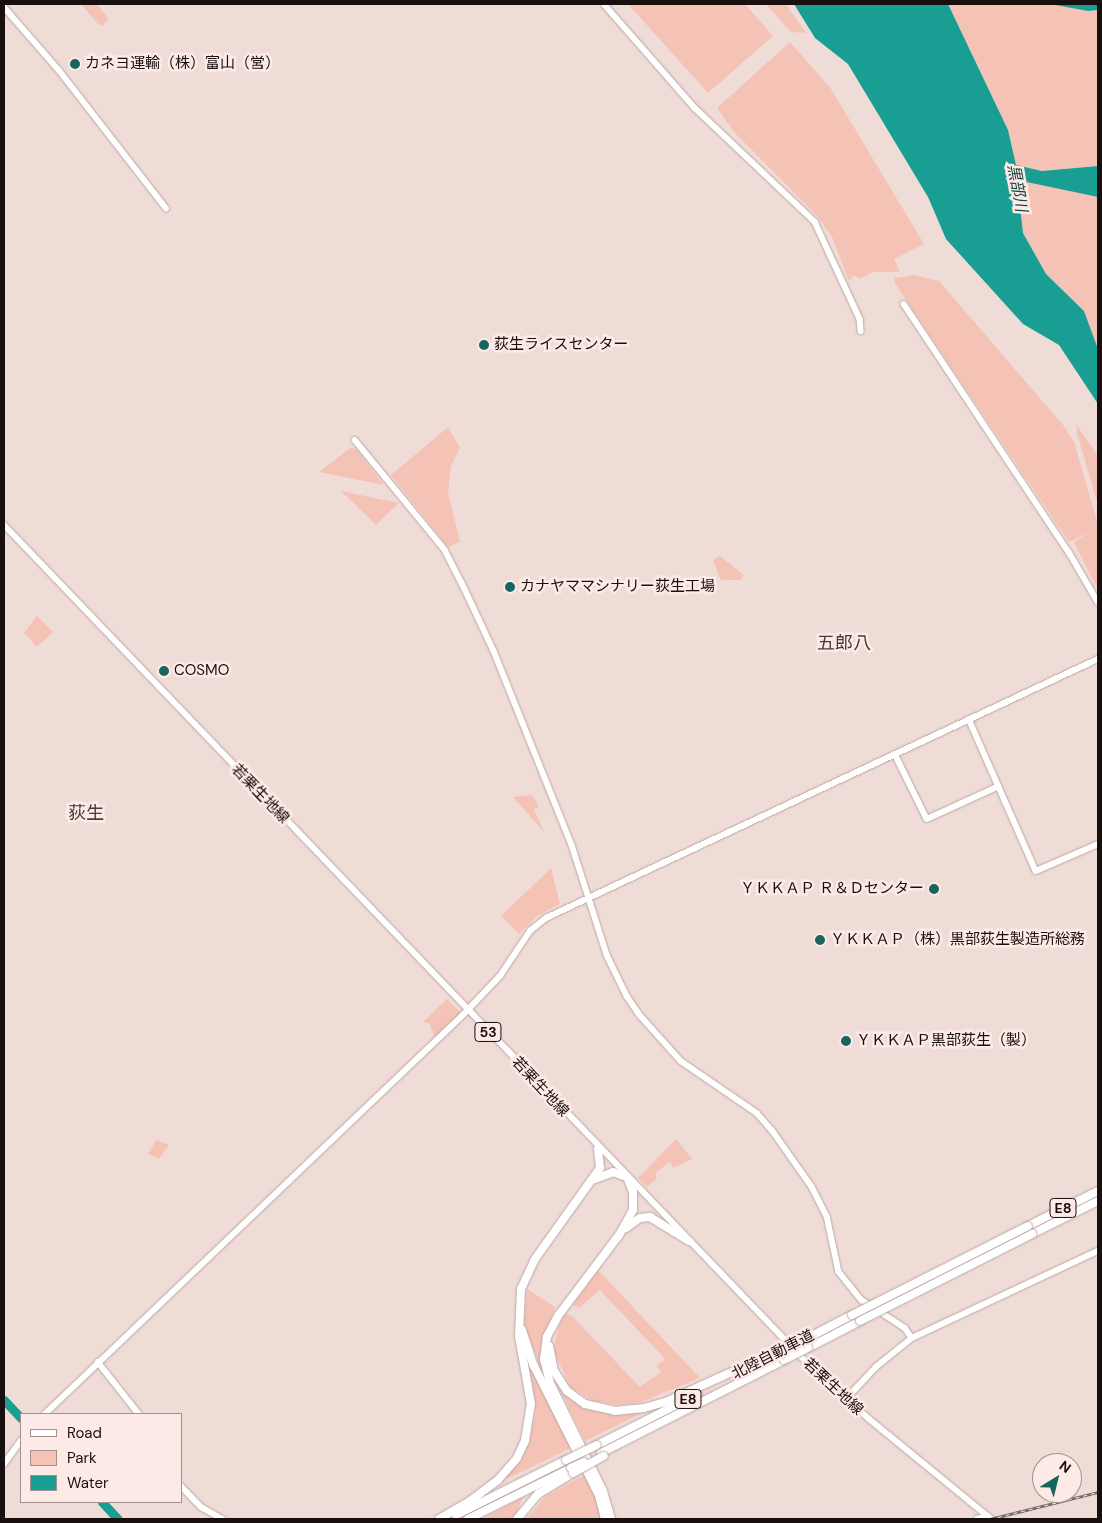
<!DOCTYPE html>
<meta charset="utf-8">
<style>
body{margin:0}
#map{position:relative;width:1102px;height:1523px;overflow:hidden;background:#f0dcd7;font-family:"DM Sans","Noto Sans JP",sans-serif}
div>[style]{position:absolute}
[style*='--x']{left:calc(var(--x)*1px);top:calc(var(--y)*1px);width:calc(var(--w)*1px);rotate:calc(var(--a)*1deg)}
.green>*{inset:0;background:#f5c2b6}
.water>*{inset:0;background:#189e93}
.river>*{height:9px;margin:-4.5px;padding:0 4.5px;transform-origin:4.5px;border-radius:4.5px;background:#189e93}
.roads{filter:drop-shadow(0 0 1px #baa8a4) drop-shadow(0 0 1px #baa8a4)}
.secondary>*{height:5.5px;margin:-2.75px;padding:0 2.75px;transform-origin:2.75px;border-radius:2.75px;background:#fff}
.primary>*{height:6px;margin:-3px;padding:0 3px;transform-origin:3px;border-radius:3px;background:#fff}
.highway>*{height:8px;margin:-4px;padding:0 4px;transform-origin:4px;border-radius:4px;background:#fff}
.rail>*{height:3px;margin-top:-1.5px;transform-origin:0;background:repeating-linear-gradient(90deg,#fde9e5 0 4px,#766a67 0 8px);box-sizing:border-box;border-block:1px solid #766a67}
.bridges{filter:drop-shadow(0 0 1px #baa8a4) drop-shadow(0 0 1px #baa8a4)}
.highway-bridge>*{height:8px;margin:-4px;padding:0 4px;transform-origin:4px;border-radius:4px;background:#fff}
.dots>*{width:14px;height:14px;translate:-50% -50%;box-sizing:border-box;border:2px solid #fde9e5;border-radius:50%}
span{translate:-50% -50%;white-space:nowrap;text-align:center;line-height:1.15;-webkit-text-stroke:5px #fde9e5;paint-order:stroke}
.shield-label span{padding:1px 4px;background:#fde9e5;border:1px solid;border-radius:4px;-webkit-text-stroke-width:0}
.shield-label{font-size:14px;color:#17100f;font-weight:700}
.poi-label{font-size:15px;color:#17100f}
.left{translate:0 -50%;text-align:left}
.right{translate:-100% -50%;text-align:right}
.street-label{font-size:15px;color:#17100f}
.water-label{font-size:16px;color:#134743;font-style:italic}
.quarter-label{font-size:18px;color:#4b3b38}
.frame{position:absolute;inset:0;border:5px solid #17100f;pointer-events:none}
.legend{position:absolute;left:20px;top:1413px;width:162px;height:90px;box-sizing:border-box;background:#fde9e5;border:1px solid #a1928f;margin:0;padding:6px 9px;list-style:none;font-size:15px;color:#17100f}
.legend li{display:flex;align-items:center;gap:10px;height:25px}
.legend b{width:25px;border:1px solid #a1928f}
.north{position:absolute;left:1032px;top:1453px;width:50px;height:50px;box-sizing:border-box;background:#fde9e5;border:1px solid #a1928f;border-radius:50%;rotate:36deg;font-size:14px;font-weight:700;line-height:20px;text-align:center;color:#17100f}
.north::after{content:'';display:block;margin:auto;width:18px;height:22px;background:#19655e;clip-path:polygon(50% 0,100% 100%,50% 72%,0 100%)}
</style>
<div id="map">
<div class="green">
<i style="clip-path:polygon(81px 4px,97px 4px,109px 19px,102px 26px,98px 24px)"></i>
<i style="clip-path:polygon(628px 4px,745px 4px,773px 36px,708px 93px)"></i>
<i style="clip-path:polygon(766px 4px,786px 4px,806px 33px,791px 32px)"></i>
<i style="clip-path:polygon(948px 4px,1050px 4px,1088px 11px,1098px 10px,1098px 166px,1042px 171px,1016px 165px,1008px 130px)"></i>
<i style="clip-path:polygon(790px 42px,831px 89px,924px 244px,894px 259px,900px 272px,873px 272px,859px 279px,854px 275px,849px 281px,832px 237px,818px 217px,734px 132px,717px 108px)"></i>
<i style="clip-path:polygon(1017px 179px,1098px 197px,1098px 349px,1084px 311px,1046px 274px,1023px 233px)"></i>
<i style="clip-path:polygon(914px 275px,939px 281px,1063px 425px,1074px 442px,1098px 525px,1098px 590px,1074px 542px,1088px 533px,1069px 542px,894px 282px,895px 278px)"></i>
<i style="clip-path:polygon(1076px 424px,1098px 456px,1098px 505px,1077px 433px)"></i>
<i style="clip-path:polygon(448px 427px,460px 448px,451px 466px,448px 492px,460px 542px,448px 547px,391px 475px)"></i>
<i style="clip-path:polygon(350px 448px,356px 449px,384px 485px,319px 472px)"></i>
<i style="clip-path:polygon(341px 491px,399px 503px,376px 525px)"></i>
<i style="clip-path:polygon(720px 556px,744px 575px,741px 580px,721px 580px,713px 560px)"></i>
<i style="clip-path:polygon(37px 616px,53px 632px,37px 647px,24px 633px)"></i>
<i style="clip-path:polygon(532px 795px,539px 807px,534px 809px,544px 832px,513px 797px)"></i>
<i style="clip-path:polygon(551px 868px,560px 904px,537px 916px,519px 934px,501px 916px)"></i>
<i style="clip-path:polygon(447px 999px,461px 1013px,435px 1038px,429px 1023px,423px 1022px)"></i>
<i style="clip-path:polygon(676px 1139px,692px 1159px,673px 1168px,670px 1162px,655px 1173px,657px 1178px,647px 1187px,638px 1178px)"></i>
<i style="clip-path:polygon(156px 1140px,169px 1145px,159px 1159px,148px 1154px)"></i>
<i style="clip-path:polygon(598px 1270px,700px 1378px,641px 1402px,620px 1405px,593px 1401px,571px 1388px,553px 1350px,559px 1326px,563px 1316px,567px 1314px,572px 1316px,640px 1387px,661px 1372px,657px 1366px,665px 1359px,600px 1290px,579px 1308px,573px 1305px)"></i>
<i style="clip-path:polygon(527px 1289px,555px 1307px,540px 1355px,542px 1371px,524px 1323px)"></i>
<i style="clip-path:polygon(529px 1361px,571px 1448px,502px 1481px,527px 1448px,536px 1413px)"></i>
<i style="clip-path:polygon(554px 1377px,566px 1394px,587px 1409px,615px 1414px,644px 1412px,585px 1441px)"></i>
<i style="clip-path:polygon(584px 1475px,598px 1499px,603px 1519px,526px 1519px,546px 1496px)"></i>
<i style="clip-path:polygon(523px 1497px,514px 1519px,482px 1519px)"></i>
</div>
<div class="water">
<i style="clip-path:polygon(794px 4px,948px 4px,1008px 130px,1016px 165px,1042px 171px,1098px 166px,1098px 197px,1017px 180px,1023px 233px,1046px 274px,1084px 311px,1098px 349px,1098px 404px,1059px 345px,1023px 324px,946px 239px,928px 197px,848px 64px,815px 38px)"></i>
<i style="clip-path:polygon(1050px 4px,1098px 4px,1098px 10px,1088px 11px)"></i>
</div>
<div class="river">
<i style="--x:4;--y:1400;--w:25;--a:47"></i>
<i style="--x:102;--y:1502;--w:23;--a:47"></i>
</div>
<div class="roads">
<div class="secondary">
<i style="--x:604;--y:4;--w:138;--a:48.8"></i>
<i style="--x:695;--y:108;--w:166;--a:43.5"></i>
<i style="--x:815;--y:222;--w:107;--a:65.1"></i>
<i style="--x:860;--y:319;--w:12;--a:85"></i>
<i style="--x:4;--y:7;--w:84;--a:48.9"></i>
<i style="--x:59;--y:70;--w:175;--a:52.2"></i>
<i style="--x:904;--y:304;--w:298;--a:56.4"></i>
<i style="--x:1069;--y:552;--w:58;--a:59.9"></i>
<i style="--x:355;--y:440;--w:142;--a:50.7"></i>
<i style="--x:445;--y:550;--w:37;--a:63"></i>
<i style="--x:462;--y:583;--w:75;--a:64.8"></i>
<i style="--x:494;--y:651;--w:209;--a:68.1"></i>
<i style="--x:572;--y:845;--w:115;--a:72.3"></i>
<i style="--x:607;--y:955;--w:46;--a:64"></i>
<i style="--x:627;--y:996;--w:22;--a:56"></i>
<i style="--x:639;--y:1014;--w:63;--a:48.2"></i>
<i style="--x:681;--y:1061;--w:92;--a:34.4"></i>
<i style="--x:757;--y:1113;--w:23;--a:49"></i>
<i style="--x:772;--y:1130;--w:70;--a:54.9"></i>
<i style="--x:812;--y:1187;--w:33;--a:63"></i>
<i style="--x:827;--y:1216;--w:57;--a:77.9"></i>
<i style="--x:839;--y:1272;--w:36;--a:51"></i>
<i style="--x:862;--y:1300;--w:51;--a:33.1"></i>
<i style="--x:905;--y:1328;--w:12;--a:55"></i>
<i style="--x:969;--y:719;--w:166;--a:66.2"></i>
<i style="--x:1036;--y:871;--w:68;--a:-23.5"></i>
<i style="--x:895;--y:754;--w:72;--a:63.8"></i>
<i style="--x:927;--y:819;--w:77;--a:-24.6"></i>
<i style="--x:98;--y:1362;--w:66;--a:51.7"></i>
<i style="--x:846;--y:1399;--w:44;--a:-46.8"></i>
<i style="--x:876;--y:1367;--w:46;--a:-38.9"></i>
<i style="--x:912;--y:1338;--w:205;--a:-25.1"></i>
<i style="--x:45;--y:1414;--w:578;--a:-43.67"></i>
<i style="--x:463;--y:1015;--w:54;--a:-46.5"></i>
<i style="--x:500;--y:976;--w:54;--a:-56.3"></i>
<i style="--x:530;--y:931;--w:21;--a:-39"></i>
<i style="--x:546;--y:918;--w:610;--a:-25.14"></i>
<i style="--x:4;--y:1464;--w:29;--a:-54"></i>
<i style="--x:181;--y:1486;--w:29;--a:46"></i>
<i style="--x:201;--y:1507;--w:25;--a:29"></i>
<i style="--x:977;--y:1519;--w:11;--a:-15"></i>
</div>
<div class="primary">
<i style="--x:4;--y:525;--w:1162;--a:46.22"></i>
<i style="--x:808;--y:1364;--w:82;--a:42"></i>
<i style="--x:869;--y:1419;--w:158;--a:39.3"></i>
</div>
<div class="highway">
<i style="--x:595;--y:1179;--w:19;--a:-21"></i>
<i style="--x:613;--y:1172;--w:15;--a:20"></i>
<i style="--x:627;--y:1177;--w:16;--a:68"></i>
<i style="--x:633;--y:1192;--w:18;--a:90"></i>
<i style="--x:633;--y:1210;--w:29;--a:119"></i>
<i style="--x:619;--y:1235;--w:101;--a:127"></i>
<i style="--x:558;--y:1316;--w:24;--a:118"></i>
<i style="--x:547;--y:1337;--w:22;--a:98"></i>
<i style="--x:544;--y:1359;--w:25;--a:76"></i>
<i style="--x:550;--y:1383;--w:120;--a:63.9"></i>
<i style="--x:603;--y:1491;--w:29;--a:74"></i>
<i style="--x:1028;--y:1226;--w:78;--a:-26.6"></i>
<i style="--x:626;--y:1228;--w:17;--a:-36"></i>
<i style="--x:640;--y:1218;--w:10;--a:-6"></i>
<i style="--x:650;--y:1217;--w:46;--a:31.6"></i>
<i style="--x:1032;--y:1234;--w:74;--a:-26.6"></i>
<i style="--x:522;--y:1330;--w:38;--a:72"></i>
<i style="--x:534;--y:1366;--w:144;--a:63.3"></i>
<i style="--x:599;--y:1495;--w:25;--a:76"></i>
<i style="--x:802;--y:1341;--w:56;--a:-27.5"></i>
<i style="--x:549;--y:1346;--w:25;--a:79"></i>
<i style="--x:554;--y:1371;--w:24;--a:57"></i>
<i style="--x:567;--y:1391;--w:22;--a:36"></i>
<i style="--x:585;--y:1404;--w:31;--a:13"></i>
<i style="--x:615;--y:1411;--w:29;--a:-6"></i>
<i style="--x:644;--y:1408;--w:25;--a:-16"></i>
<i style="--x:668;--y:1401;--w:120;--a:-24.6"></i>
<i style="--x:808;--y:1348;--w:59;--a:-27.4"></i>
<i style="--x:597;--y:1445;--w:113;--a:-26.8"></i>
<i style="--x:601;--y:1453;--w:205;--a:-26.9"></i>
<i style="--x:456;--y:1515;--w:123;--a:-26.6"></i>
<i style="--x:439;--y:1519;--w:36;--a:-30"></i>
<i style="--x:470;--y:1501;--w:35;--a:-37"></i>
<i style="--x:498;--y:1480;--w:29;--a:-49"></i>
<i style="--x:517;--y:1458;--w:19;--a:-65"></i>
<i style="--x:525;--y:1441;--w:37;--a:-81"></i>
<i style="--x:531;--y:1404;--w:69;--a:-100"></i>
<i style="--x:519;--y:1336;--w:47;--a:-87.6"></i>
<i style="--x:521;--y:1289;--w:33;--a:-65"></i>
<i style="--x:535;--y:1259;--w:112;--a:-54.5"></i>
<i style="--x:600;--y:1168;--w:19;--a:-96"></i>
<i style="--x:468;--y:1519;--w:115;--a:-26.3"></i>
<i style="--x:517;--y:1519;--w:33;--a:-50"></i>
<i style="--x:538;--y:1494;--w:41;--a:-31"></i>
</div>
</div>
<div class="rail">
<i style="--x:990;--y:1519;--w:111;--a:-14"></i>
</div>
<div class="bridges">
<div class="highway-bridge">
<i style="--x:852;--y:1315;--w:197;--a:-26.8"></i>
<i style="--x:860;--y:1321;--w:193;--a:-26.8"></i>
<i style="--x:778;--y:1353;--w:27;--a:-27"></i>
<i style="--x:784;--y:1360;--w:27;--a:-27"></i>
<i style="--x:566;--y:1460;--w:34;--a:-26"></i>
<i style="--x:571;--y:1468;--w:14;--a:-25"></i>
<i style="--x:573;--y:1473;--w:35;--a:-29"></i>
</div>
</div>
<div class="dots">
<i style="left:75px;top:64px;background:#19655e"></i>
<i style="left:484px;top:345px;background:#19655e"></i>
<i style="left:510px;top:587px;background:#19655e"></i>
<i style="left:164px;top:671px;background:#19655e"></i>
<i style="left:934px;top:889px;background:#19655e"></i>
<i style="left:820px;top:940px;background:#19655e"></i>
<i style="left:846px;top:1041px;background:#19655e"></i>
</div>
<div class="shield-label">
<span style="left:488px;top:1032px">53</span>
<span style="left:1063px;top:1208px">E8</span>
<span style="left:688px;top:1399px">E8</span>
</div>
<div class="poi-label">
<span class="left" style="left:85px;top:64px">カネヨ運輸（株）富山（営）</span>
<span class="left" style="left:494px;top:345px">荻生ライスセンター</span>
<span class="left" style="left:520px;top:587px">カナヤママシナリー荻生工場</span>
<span class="left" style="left:174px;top:671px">COSMO</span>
<span class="right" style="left:924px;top:889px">ＹＫＫＡＰ Ｒ＆Ｄセンター</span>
<span class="left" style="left:830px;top:940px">ＹＫＫＡＰ（株）黒部荻生製造所総務</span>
<span class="left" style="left:856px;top:1041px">ＹＫＫＡＰ黒部荻生（製）</span>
</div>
<div class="street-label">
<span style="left:260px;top:794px;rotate:46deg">若栗生地線</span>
<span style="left:540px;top:1087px;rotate:47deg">若栗生地線</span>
<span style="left:773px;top:1355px;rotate:-27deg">北陸自動車道</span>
<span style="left:833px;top:1387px;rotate:43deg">若栗生地線</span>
</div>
<div class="water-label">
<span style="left:1017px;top:188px;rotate:80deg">黒部川</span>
</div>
<div class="quarter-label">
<span style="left:844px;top:643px">五郎八</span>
<span style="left:86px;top:813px">荻生</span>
</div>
<div class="frame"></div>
<ul class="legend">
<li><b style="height:6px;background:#fff"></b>Road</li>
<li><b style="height:14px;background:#f5c2b6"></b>Park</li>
<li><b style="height:14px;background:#189e93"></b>Water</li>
</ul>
<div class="north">N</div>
</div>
